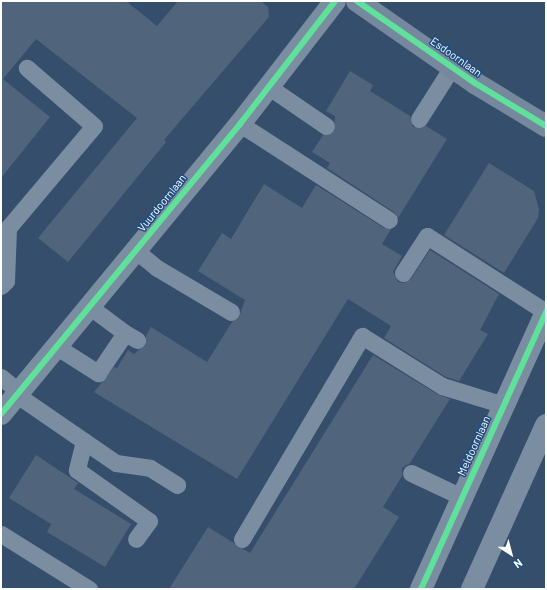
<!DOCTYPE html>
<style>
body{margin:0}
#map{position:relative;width:547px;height:590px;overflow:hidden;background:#344e6b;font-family:Barlow,sans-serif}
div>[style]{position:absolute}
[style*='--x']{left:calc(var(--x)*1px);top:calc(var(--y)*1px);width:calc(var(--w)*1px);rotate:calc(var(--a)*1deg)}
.building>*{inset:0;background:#50657c}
.lane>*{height:17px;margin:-8.5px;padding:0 8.5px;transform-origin:8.5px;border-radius:8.5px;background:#7a8da1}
.street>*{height:22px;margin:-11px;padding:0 11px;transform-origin:11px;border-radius:11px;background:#7a8da1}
.secondary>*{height:22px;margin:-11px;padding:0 11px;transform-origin:11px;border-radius:11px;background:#75889d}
.cycleway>*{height:6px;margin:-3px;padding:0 3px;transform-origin:3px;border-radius:3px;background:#60e19b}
span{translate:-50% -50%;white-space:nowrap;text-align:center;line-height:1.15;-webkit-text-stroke:3px #1e4d81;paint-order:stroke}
.street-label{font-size:11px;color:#fff}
.frame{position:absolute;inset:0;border:2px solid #fff;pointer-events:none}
.north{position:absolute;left:491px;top:534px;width:40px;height:40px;-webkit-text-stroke:3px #1e4d81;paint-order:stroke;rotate:144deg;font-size:11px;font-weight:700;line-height:16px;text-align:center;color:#fff}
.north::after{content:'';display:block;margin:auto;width:14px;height:18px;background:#fff;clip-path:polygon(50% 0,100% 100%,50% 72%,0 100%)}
</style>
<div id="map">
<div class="building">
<i style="clip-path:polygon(1px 1px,126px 1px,157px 26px,178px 1px,261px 1px,268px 7px,269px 17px,164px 140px,166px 142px,68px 262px,38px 238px,137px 118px,36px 39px,3px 79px,50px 117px,1px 178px)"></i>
<i style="clip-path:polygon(350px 71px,373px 85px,370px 91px,410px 116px,413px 127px,426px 126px,447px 139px,398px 218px,394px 212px,327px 168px,330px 163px,312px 152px,323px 135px,334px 131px,335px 116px,326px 111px)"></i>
<i style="clip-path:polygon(489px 163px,534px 191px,539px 209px,538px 218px,504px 273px,444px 235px)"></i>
<i style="clip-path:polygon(264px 184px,302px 208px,316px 185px,384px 228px,391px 229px,382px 244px,402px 256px,393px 272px,398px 282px,403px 283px,411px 279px,430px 250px,499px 294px,480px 330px,488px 334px,459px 381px,446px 377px,384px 338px,391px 326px,348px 299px,237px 479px,94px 392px,114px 367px,117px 368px,128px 350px,134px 354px,145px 345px,146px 336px,151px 327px,207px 362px,232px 322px,239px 317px,245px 300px,198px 271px,222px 233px,231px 239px)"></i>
<i style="clip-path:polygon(373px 355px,437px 394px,450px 399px,410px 463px,402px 468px,402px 476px,383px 507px,399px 517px,354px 589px,169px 589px,208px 527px,250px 553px)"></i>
<i style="clip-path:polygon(36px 455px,78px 483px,74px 489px,131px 524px,105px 567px,47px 532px,51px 524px,9px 498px)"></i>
</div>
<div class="lane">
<i style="--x:269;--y:87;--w:69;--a:34.4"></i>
<i style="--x:419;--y:119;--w:62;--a:-57.6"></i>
<i style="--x:240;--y:124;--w:177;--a:32.8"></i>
<i style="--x:136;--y:251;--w:27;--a:39"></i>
<i style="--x:157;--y:268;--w:86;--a:30.7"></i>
<i style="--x:403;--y:273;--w:44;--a:-57"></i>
<i style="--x:427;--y:236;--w:141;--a:32.6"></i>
<i style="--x:1;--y:286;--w:7;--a:-45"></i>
<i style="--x:6;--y:281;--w:53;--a:-87.8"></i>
<i style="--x:8;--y:228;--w:133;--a:-49.9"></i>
<i style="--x:94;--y:126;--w:89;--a:-139.1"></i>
<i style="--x:125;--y:333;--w:14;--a:30"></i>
<i style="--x:57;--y:347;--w:49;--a:32.4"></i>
<i style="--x:98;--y:373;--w:48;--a:-56"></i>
<i style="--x:125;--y:333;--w:44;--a:-143.4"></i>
<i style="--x:1;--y:377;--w:23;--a:40"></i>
<i style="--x:17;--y:395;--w:120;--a:34.5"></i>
<i style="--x:116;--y:463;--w:34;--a:8"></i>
<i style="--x:150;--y:468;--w:32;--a:32"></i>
<i style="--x:84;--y:441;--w:30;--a:104"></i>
<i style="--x:77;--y:470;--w:88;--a:35.3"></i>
<i style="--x:149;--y:521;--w:22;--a:126"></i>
<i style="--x:411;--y:473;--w:56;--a:25.2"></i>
<i style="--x:1;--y:534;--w:104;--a:32"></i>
<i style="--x:242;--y:539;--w:236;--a:-59.4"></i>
<i style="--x:362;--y:336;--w:94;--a:32"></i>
<i style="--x:442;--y:386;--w:65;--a:17"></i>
</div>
<div class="street">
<i style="--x:1;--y:414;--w:376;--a:-50.5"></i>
<i style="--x:240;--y:124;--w:155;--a:-52.3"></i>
<i style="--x:421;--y:589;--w:304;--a:-65.7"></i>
<i style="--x:472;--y:589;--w:180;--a:-65.7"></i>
</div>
<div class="secondary">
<i style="--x:357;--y:1;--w:144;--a:34.8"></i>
<i style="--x:475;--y:83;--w:83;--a:31.2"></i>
</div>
<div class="cycleway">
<i style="--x:357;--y:1;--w:144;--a:34.8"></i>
<i style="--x:475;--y:83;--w:83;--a:31.2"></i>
<i style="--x:1;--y:414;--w:376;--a:-50.5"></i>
<i style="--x:240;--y:124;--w:155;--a:-52.3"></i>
<i style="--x:421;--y:589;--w:304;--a:-65.7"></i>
</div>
<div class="street-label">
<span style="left:456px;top:57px;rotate:35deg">Esdoornlaan</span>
<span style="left:162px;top:203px;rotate:-51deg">Vuurdoornlaan</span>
<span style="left:474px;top:446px;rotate:-66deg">Meidoornlaan</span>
</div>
<div class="frame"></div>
<div class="north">N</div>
</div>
